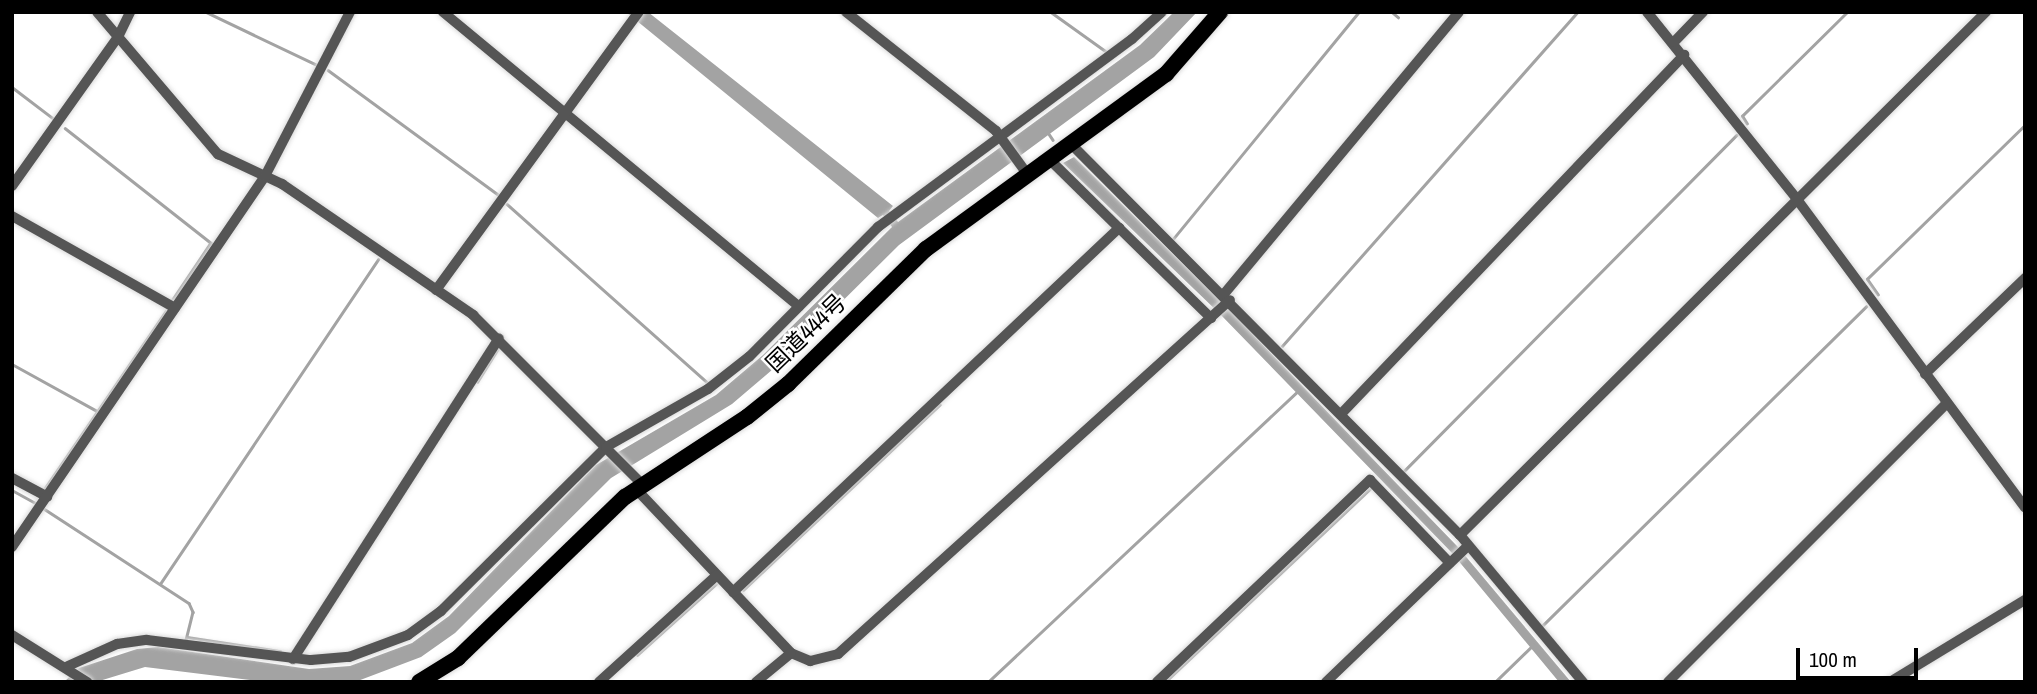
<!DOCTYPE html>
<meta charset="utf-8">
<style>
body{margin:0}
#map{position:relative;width:2037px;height:694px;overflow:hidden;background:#fff;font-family:"Archivo Narrow","Noto Sans JP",sans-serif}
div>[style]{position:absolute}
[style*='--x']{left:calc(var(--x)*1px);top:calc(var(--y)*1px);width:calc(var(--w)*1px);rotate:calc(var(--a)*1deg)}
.water>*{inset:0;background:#a3a3a3}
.stream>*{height:2.5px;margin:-1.25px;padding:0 1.25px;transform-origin:1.25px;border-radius:1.25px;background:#a3a3a3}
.roads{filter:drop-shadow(0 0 2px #dbdbdb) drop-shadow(0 0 2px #dbdbdb)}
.minor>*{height:10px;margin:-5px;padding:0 5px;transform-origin:5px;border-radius:5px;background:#555}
.highway>*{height:16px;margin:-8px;padding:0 8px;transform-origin:8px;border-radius:8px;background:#000}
span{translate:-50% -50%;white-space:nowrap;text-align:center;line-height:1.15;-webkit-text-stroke:5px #fff;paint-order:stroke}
.street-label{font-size:23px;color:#000}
.frame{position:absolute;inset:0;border:14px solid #000;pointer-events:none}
.scale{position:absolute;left:1796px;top:648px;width:122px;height:32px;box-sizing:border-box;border:4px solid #000;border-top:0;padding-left:9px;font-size:21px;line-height:24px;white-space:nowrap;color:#000;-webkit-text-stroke:5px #fff;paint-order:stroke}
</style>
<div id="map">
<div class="water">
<i style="clip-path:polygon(626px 12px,648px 12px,893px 206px,889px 211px,898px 222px,1140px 45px,1174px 12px,1197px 12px,1154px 57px,899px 245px,780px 363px,732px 404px,611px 478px,455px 633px,421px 657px,355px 682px,267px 682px,145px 667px,96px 682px,64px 682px,79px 668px,137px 649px,158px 647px,309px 669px,350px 666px,412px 643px,449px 616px,596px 465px,716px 395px,763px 355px,892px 227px,883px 215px,878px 218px)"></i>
<i style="clip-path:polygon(1074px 157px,1226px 307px,1457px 546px,1571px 682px,1559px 682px,1452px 553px,1220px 314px,1063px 163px)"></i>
</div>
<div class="stream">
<i style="--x:206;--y:12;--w:123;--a:25.5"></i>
<i style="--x:1051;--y:12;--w:70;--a:35.7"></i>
<i style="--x:1392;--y:12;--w:8;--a:40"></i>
<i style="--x:328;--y:70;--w:212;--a:36.2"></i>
<i style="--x:12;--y:87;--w:53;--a:37.3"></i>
<i style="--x:1747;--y:124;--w:9;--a:-122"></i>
<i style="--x:1742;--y:116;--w:148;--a:-44.7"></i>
<i style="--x:65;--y:128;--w:186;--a:38.2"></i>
<i style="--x:211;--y:243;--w:70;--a:123.9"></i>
<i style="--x:1049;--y:134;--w:7;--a:56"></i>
<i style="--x:507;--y:204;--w:269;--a:41.7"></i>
<i style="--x:1173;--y:239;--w:293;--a:-50.7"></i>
<i style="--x:1878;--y:295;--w:19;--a:-125"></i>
<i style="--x:1867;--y:279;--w:221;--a:-44.3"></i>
<i style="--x:1282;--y:346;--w:446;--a:-48.5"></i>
<i style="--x:12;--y:364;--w:97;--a:28.9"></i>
<i style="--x:477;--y:382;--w:39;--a:-58"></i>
<i style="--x:1403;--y:472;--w:474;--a:-45.3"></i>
<i style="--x:12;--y:490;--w:29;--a:29"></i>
<i style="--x:43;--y:491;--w:220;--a:-55.7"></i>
<i style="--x:43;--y:508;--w:174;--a:33.1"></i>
<i style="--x:189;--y:603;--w:10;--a:66"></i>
<i style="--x:193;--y:612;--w:29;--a:104"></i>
<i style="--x:160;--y:584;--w:391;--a:-56.1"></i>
<i style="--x:743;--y:590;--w:270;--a:-43.3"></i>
<i style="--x:1542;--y:626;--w:455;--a:-44.6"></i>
<i style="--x:187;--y:637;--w:94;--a:8.6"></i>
<i style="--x:637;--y:655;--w:109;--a:-42"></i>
<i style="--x:988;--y:682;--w:424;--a:-43.2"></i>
<i style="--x:1165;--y:682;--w:283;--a:-43.3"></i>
<i style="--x:1495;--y:682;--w:53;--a:-44.2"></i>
</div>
<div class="roads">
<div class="minor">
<i style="--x:97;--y:12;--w:187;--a:49.6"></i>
<i style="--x:218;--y:154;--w:71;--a:25.1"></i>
<i style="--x:282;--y:184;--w:232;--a:34.4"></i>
<i style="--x:473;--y:315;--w:240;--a:45"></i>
<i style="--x:443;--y:12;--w:462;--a:39.6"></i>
<i style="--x:846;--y:12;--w:191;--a:38.4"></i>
<i style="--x:996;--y:131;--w:54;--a:54"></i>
<i style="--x:1647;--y:12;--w:238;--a:51.3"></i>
<i style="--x:1796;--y:198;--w:385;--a:53.5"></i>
<i style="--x:1674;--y:42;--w:42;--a:-46"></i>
<i style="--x:1072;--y:145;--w:550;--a:45.15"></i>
<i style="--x:1460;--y:535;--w:192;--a:50.1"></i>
<i style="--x:12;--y:186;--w:183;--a:-54.6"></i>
<i style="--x:118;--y:37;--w:28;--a:-64"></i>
<i style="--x:12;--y:216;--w:187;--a:29.4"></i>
<i style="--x:1119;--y:228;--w:129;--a:44.4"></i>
<i style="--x:436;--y:290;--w:344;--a:-53.9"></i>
<i style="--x:1224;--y:294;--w:367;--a:-50.2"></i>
<i style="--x:1925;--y:374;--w:139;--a:-43.8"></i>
<i style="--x:1341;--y:414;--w:497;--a:-46.3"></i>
<i style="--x:12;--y:478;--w:40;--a:28"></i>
<i style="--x:636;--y:489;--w:226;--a:46.6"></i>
<i style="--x:791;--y:653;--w:21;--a:23"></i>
<i style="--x:810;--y:661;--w:29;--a:-14"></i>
<i style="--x:838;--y:654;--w:528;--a:-42.08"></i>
<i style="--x:1460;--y:535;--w:742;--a:-44.84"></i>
<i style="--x:12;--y:547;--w:449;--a:-55.7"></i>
<i style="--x:265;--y:176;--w:185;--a:-62.6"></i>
<i style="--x:733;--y:592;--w:531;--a:-43.32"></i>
<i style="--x:1119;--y:228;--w:97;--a:-135.4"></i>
<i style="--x:12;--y:635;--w:89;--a:32.1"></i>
<i style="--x:293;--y:659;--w:381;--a:-57.3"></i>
<i style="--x:68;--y:666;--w:54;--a:-24.2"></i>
<i style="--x:117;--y:644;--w:30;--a:-8"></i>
<i style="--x:147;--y:640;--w:165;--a:7"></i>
<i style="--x:311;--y:660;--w:38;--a:-5"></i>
<i style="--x:349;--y:657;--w:63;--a:-20.4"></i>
<i style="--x:408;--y:635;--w:41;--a:-36"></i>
<i style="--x:441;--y:611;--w:233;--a:-44.8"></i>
<i style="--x:606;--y:447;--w:117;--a:-29.6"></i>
<i style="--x:708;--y:389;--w:53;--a:-38.2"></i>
<i style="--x:750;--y:356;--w:182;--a:-45.2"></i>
<i style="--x:878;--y:227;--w:316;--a:-36.5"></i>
<i style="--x:1132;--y:39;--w:40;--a:-42"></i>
<i style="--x:599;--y:682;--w:159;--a:-42.2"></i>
<i style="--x:756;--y:682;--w:45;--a:-39.6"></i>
<i style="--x:1157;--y:682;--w:294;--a:-43.5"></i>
<i style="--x:1370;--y:480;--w:115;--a:46.1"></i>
<i style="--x:1326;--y:682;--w:197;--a:-43.8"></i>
<i style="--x:1668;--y:682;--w:393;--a:-45"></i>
<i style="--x:1890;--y:682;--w:158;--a:-31.3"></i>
</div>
<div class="highway">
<i style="--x:419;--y:682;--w:46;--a:-31.6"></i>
<i style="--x:458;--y:658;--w:232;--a:-44"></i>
<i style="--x:625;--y:497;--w:146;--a:-33.3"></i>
<i style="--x:747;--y:417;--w:53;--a:-38.8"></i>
<i style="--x:788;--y:384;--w:193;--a:-44.4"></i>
<i style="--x:926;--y:249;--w:297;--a:-36.1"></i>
<i style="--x:1166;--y:74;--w:82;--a:-48.9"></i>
</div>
</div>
<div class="street-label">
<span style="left:806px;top:333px;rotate:-44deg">国道444号</span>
</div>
<div class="frame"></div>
<div class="scale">100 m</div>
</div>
